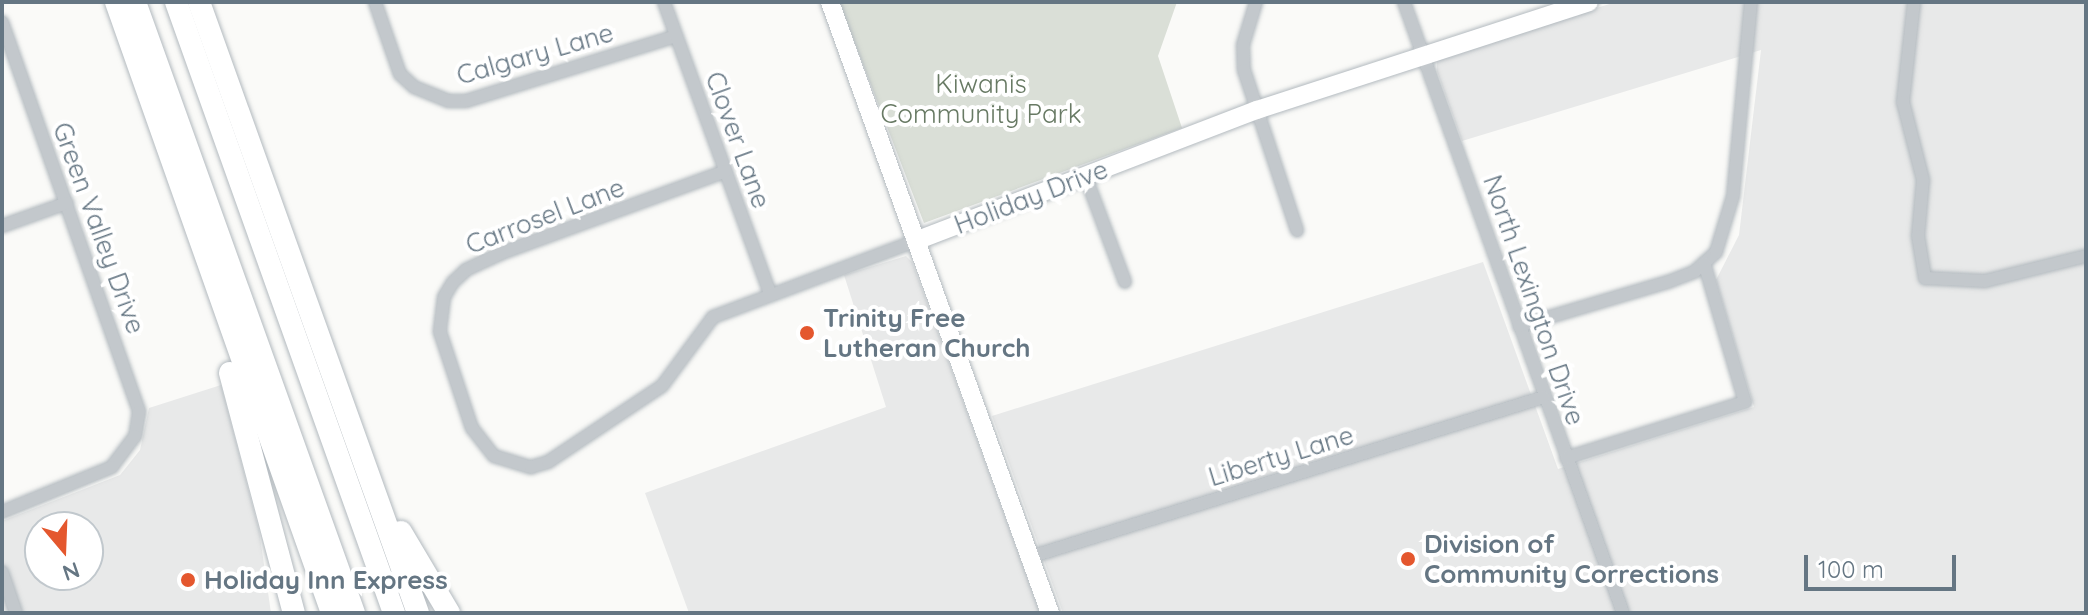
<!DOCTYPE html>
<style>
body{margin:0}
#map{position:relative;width:2088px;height:615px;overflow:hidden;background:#fafaf8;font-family:Quicksand,sans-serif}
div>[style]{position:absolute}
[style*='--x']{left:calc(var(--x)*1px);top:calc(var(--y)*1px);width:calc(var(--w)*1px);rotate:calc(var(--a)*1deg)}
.built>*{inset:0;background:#e8e9e9}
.green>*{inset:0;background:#dadfd7}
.roads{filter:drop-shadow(0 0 2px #b3babf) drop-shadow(0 0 2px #b3babf)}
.street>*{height:12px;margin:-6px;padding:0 6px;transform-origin:6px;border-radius:6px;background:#c3c8cc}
.secondary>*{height:18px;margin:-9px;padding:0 9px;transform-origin:9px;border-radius:9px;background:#fff}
.highway>*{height:22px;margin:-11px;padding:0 11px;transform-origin:11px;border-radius:11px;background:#fff}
.dots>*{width:22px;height:22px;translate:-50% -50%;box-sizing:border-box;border:4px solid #fff;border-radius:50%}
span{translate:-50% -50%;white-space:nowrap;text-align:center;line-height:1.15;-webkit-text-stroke:8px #fff;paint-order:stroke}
.street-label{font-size:26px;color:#657683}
.park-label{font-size:26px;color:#687a64}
.poi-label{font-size:26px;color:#657683;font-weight:700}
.left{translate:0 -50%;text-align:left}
.frame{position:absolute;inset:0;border:4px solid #657683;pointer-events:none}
.north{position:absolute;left:24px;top:511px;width:80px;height:80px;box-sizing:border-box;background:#fff;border:2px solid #c1c8cd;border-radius:50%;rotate:161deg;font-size:22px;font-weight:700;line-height:32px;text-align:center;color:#657683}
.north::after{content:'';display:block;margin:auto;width:28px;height:36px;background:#e4572e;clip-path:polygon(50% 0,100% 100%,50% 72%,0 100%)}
.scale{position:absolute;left:1804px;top:555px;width:152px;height:36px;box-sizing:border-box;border:4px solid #657683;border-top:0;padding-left:10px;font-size:24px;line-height:28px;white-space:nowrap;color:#657683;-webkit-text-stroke:6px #fff;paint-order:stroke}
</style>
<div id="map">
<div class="built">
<i style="clip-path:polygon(1616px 2px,2086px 2px,2086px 613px,1063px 613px,992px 416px,1483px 262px,1558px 469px,1754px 407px,1716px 280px,1739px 235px,1761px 50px,1462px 141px,1437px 71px,1437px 58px,1443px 55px)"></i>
<i style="clip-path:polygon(906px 256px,912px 262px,1040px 613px,689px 613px,645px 493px,886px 407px,844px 275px)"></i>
<i style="clip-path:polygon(evenodd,221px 385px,259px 530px,271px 613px,2px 613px,2px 521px,120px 475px,140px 450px,149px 408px,221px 385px,40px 527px,88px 527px,88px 575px,40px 575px,40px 527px)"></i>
</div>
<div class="green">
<i style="clip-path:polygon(839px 2px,1177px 2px,1158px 56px,1182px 128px,924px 223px)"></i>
</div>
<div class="roads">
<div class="street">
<i style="--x:375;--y:2;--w:76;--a:70.9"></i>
<i style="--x:400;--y:74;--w:19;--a:43"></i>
<i style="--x:414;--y:87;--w:37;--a:22"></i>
<i style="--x:448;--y:101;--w:18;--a:0"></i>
<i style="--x:466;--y:101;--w:220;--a:-17.2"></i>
<i style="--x:664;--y:2;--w:311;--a:70"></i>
<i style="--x:1256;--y:2;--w:45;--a:106.8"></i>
<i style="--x:1243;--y:45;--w:25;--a:88"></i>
<i style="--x:1244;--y:70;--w:169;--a:71.7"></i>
<i style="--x:1404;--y:2;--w:649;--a:70.28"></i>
<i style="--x:1914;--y:2;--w:101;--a:96.3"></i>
<i style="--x:1903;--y:102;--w:81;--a:75.6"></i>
<i style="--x:1923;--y:180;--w:56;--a:95.1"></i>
<i style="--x:1918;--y:236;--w:43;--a:80.5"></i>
<i style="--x:1925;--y:278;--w:60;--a:2.9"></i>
<i style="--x:1985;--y:281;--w:104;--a:-13.9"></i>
<i style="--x:2;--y:22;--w:413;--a:70.6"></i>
<i style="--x:139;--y:412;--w:24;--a:99"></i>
<i style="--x:135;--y:436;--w:39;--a:127"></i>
<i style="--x:112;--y:467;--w:119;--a:157.8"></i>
<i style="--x:726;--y:171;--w:239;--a:159.9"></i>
<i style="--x:502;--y:253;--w:40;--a:155"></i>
<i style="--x:466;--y:270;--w:18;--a:137"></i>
<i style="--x:453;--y:282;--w:17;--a:121"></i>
<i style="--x:444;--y:297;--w:35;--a:97"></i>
<i style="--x:440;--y:332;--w:101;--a:71.6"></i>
<i style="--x:472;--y:428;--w:36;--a:52"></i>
<i style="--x:494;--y:456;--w:39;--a:17"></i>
<i style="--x:531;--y:467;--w:18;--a:-16"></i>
<i style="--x:548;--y:462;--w:137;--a:-33.7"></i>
<i style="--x:662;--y:386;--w:86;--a:-53.5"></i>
<i style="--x:713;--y:317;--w:219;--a:-20.6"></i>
<i style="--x:1085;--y:175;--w:114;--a:69.5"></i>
<i style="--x:2;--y:226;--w:69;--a:-19.5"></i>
<i style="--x:1519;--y:326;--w:155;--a:-16.5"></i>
<i style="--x:1668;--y:282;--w:28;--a:-21"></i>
<i style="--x:1694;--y:272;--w:30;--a:-42"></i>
<i style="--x:1716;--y:252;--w:59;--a:-73.1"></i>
<i style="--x:1733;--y:196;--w:195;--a:-84.7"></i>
<i style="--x:1566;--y:458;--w:188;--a:-17.4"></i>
<i style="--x:1745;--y:402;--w:145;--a:-106.4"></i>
<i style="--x:1030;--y:557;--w:538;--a:-17.29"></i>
<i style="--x:2;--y:572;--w:43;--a:71.1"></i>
</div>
<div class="secondary">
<i style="--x:830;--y:2;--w:649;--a:70.2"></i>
<i style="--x:918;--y:240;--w:363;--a:-21"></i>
<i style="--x:1257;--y:110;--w:349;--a:-18"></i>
</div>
<div class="highway">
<i style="--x:116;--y:2;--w:648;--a:70.53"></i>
<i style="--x:135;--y:2;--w:649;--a:70.28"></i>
<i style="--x:176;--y:2;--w:649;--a:70.36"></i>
<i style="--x:199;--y:2;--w:649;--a:70.28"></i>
<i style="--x:230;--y:373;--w:248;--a:75.1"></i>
<i style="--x:401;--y:532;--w:94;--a:59.3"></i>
</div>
</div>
<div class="dots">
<i style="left:807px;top:333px;background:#e4572e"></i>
<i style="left:1408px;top:559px;background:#e4572e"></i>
<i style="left:188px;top:580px;background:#e4572e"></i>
</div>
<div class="street-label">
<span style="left:535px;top:54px;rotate:-16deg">Calgary Lane</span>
<span style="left:738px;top:140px;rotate:70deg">Clover Lane</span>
<span style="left:1031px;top:197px;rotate:-21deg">Holiday Drive</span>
<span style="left:545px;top:216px;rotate:-21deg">Carrosel Lane</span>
<span style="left:99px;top:228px;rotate:70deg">Green Valley Drive</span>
<span style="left:1534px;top:300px;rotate:71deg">North Lexington Drive</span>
<span style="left:1281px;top:456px;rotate:-17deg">Liberty Lane</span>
</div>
<div class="park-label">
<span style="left:981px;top:99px">Kiwanis<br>Community Park</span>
</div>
<div class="poi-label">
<span class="left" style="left:823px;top:333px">Trinity Free<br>Lutheran Church</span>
<span class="left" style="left:1424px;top:559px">Division of<br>Community Corrections</span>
<span class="left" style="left:204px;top:580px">Holiday Inn Express</span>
</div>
<div class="frame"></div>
<div class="north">N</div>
<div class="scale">100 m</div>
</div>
